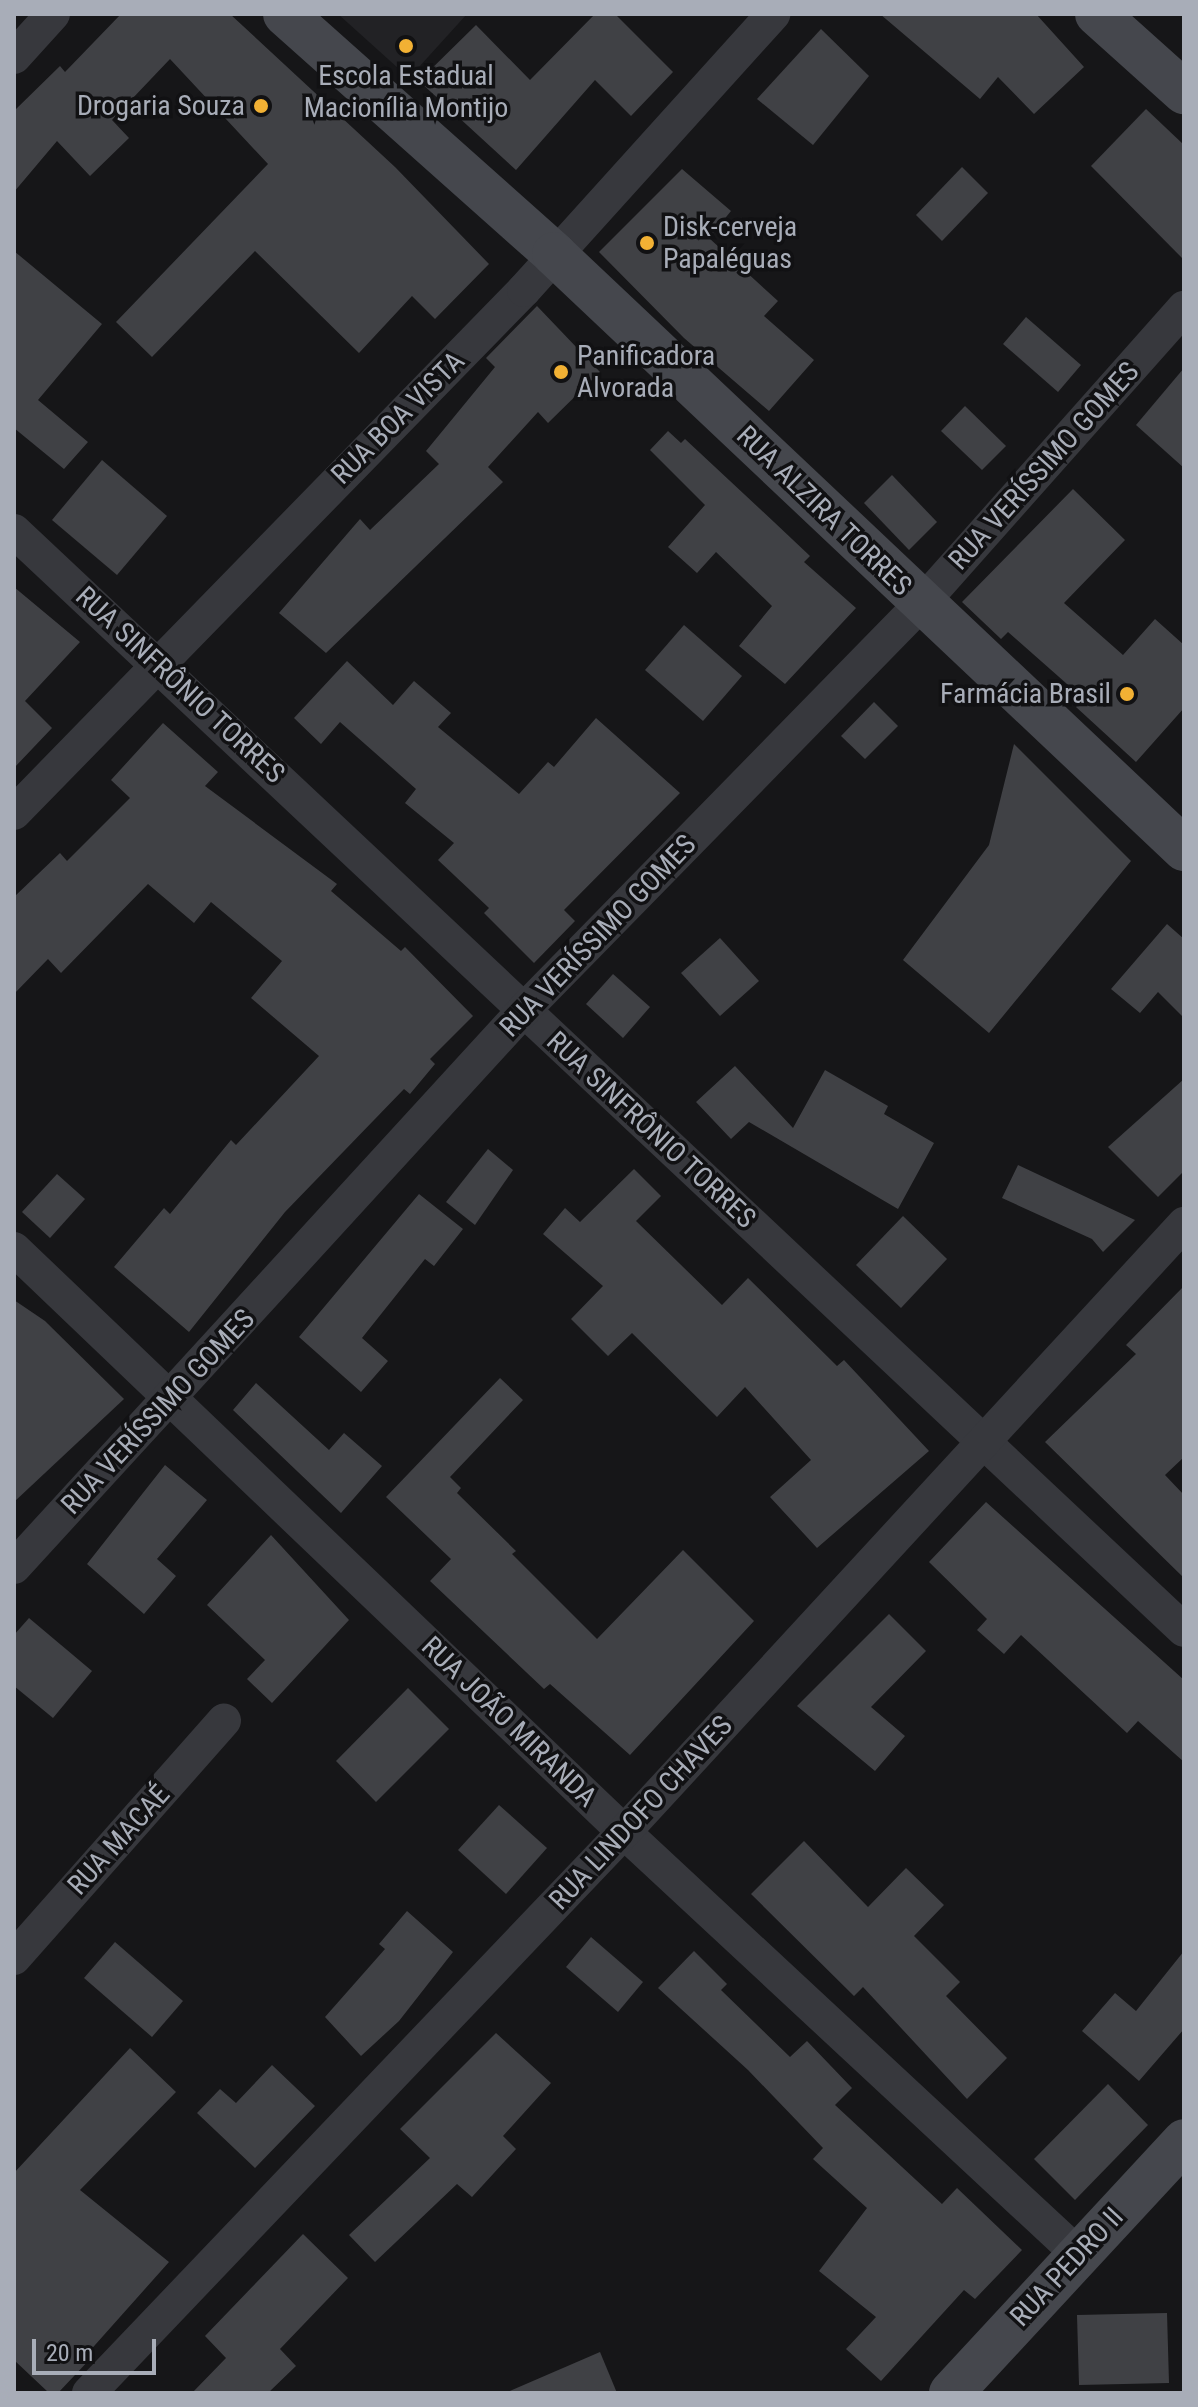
<!DOCTYPE html>
<meta charset="utf-8">
<style>
body{margin:0}
#map{position:relative;width:1198px;height:2407px;overflow:hidden;background:#161618;font-family:"Roboto Condensed",sans-serif}
div>[style]{position:absolute}
[style*='--x']{left:calc(var(--x)*1px);top:calc(var(--y)*1px);width:calc(var(--w)*1px);rotate:calc(var(--a)*1deg)}
.built>*{inset:0;background:#222225}
.building>*{inset:0;background:#404145}
.street>*{height:34px;margin:-17px;padding:0 17px;transform-origin:17px;border-radius:17px;background:#37383d}
.secondary>*{height:44px;margin:-22px;padding:0 22px;transform-origin:22px;border-radius:22px;background:#45474d}
.dots>*{width:22px;height:22px;translate:-50% -50%;box-sizing:border-box;border:4px solid #111113;border-radius:50%}
span{translate:-50% -50%;white-space:nowrap;text-align:center;line-height:1.15;-webkit-text-stroke:7px #111113;paint-order:stroke}
.poi-label{font-size:28px;color:#a8adb8}
.right{translate:-100% -50%;text-align:right}
.left{translate:0 -50%;text-align:left}
.street-label{font-size:28px;color:#a8adb8}
.frame{position:absolute;inset:0;border:16px solid #a8adb8;pointer-events:none}
.scale{position:absolute;left:32px;top:2339px;width:124px;height:36px;box-sizing:border-box;border:4px solid #a8adb8;border-top:0;padding-left:10px;font-size:24px;line-height:28px;white-space:nowrap;color:#a8adb8;-webkit-text-stroke:6px #111113;paint-order:stroke}
</style>
<div id="map">
<div class="built">
<i style="clip-path:polygon(338px 14px,467px 14px,409px 78px)"></i>
</div>
<div class="building">
<i style="clip-path:polygon(121px 14px,230px 14px,395px 167px,489px 264px,435px 319px,412px 296px,359px 353px,255px 251px,152px 357px,116px 322px,268px 164px,170px 59px,112px 120px,129px 138px,90px 176px,57px 141px,14px 192px,14px 111px,60px 66px,65px 72px)"></i>
<i style="clip-path:polygon(595px 14px,615px 14px,673px 72px,631px 116px,595px 80px,516px 170px,419px 81px,476px 25px,530px 80px)"></i>
<i style="clip-path:polygon(880px 14px,1036px 14px,1084px 67px,1034px 114px,998px 77px,980px 99px)"></i>
<i style="clip-path:polygon(821px 29px,869px 76px,813px 145px,757px 99px)"></i>
<i style="clip-path:polygon(1146px 109px,1184px 145px,1184px 260px,1091px 166px)"></i>
<i style="clip-path:polygon(962px 167px,988px 193px,942px 241px,916px 215px)"></i>
<i style="clip-path:polygon(682px 169px,731px 211px,709px 238px,778px 301px,764px 316px,814px 360px,769px 411px,684px 338px,599px 252px)"></i>
<i style="clip-path:polygon(14px 251px,102px 324px,38px 400px,88px 442px,64px 469px,14px 428px)"></i>
<i style="clip-path:polygon(537px 306px,600px 372px,548px 423px,538px 412px,488px 467px,503px 482px,326px 653px,279px 613px,360px 519px,370px 530px,439px 464px,426px 451px,495px 367px,486px 358px)"></i>
<i style="clip-path:polygon(1026px 317px,1081px 365px,1058px 392px,1003px 344px)"></i>
<i style="clip-path:polygon(1184px 368px,1184px 468px,1136px 425px)"></i>
<i style="clip-path:polygon(965px 406px,1006px 446px,982px 470px,941px 431px)"></i>
<i style="clip-path:polygon(668px 431px,681px 443px,685px 439px,774px 522px,810px 556px,804px 562px,856px 608px,785px 684px,739px 646px,772px 606px,716px 552px,697px 573px,668px 547px,705px 505px,650px 450px)"></i>
<i style="clip-path:polygon(102px 460px,167px 516px,117px 575px,52px 520px)"></i>
<i style="clip-path:polygon(892px 475px,937px 522px,909px 550px,864px 503px)"></i>
<i style="clip-path:polygon(1073px 489px,1125px 540px,1064px 603px,1123px 655px,1155px 619px,1184px 645px,1184px 708px,1136px 762px,1076px 707px,1084px 699px,1008px 632px,1001px 639px,962px 602px)"></i>
<i style="clip-path:polygon(14px 587px,80px 642px,25px 701px,52px 728px,14px 768px)"></i>
<i style="clip-path:polygon(684px 625px,742px 676px,703px 721px,645px 670px)"></i>
<i style="clip-path:polygon(347px 661px,393px 705px,414px 681px,451px 713px,438px 727px,519px 794px,548px 762px,554px 767px,596px 718px,680px 793px,564px 910px,575px 921px,534px 963px,484px 913px,489px 908px,438px 860px,454px 843px,405px 803px,416px 789px,340px 722px,321px 744px,294px 718px)"></i>
<i style="clip-path:polygon(874px 702px,898px 726px,865px 759px,841px 736px)"></i>
<i style="clip-path:polygon(163px 723px,218px 772px,205px 786px,337px 884px,331px 891px,401px 951px,405px 947px,473px 1016px,430px 1059px,435px 1064px,410px 1094px,404px 1089px,285px 1212px,189px 1332px,114px 1267px,164px 1208px,170px 1214px,231px 1140px,236px 1145px,319px 1056px,251px 998px,282px 961px,211px 902px,194px 923px,148px 884px,61px 973px,48px 959px,14px 994px,14px 897px,60px 853px,67px 861px,130px 798px,111px 780px)"></i>
<i style="clip-path:polygon(1014px 744px,1131px 861px,989px 1033px,903px 960px,989px 845px)"></i>
<i style="clip-path:polygon(1167px 924px,1184px 939px,1184px 1018px,1158px 992px,1140px 1013px,1111px 989px)"></i>
<i style="clip-path:polygon(720px 938px,759px 981px,720px 1016px,681px 973px)"></i>
<i style="clip-path:polygon(613px 974px,650px 1007px,623px 1038px,586px 1004px)"></i>
<i style="clip-path:polygon(735px 1066px,793px 1128px,825px 1070px,888px 1106px,884px 1114px,934px 1143px,898px 1209px,749px 1122px,731px 1139px,696px 1102px)"></i>
<i style="clip-path:polygon(1184px 1079px,1184px 1171px,1158px 1197px,1108px 1147px)"></i>
<i style="clip-path:polygon(488px 1149px,513px 1170px,475px 1225px,446px 1202px)"></i>
<i style="clip-path:polygon(1018px 1165px,1135px 1220px,1103px 1252px,1092px 1239px,1002px 1198px)"></i>
<i style="clip-path:polygon(634px 1169px,661px 1196px,636px 1221px,722px 1305px,748px 1278px,837px 1366px,844px 1360px,929px 1451px,817px 1548px,770px 1497px,811px 1460px,745px 1387px,717px 1417px,632px 1333px,608px 1356px,571px 1319px,603px 1286px,543px 1234px,565px 1208px,580px 1222px)"></i>
<i style="clip-path:polygon(57px 1174px,85px 1199px,50px 1238px,22px 1212px)"></i>
<i style="clip-path:polygon(419px 1194px,463px 1229px,434px 1266px,425px 1259px,362px 1338px,388px 1361px,361px 1392px,299px 1337px)"></i>
<i style="clip-path:polygon(903px 1216px,947px 1259px,901px 1308px,856px 1265px)"></i>
<i style="clip-path:polygon(1184px 1286px,1184px 1457px,1165px 1475px,1184px 1495px,1184px 1578px,1045px 1442px,1136px 1354px,1126px 1345px)"></i>
<i style="clip-path:polygon(14px 1300px,45px 1321px,124px 1399px,14px 1502px)"></i>
<i style="clip-path:polygon(500px 1378px,523px 1400px,450px 1477px,461px 1488px,457px 1493px,516px 1551px,512px 1554px,597px 1639px,683px 1550px,754px 1621px,630px 1755px,550px 1684px,544px 1689px,430px 1581px,451px 1559px,386px 1497px)"></i>
<i style="clip-path:polygon(256px 1383px,329px 1450px,344px 1433px,382px 1466px,341px 1513px,233px 1410px)"></i>
<i style="clip-path:polygon(165px 1465px,207px 1500px,157px 1559px,176px 1576px,144px 1614px,87px 1564px)"></i>
<i style="clip-path:polygon(986px 1502px,1184px 1680px,1184px 1762px,1138px 1721px,1127px 1733px,1021px 1635px,1004px 1654px,977px 1630px,987px 1619px,929px 1562px)"></i>
<i style="clip-path:polygon(271px 1535px,349px 1620px,272px 1703px,247px 1679px,265px 1660px,207px 1605px)"></i>
<i style="clip-path:polygon(889px 1614px,926px 1651px,871px 1707px,905px 1736px,875px 1771px,797px 1706px)"></i>
<i style="clip-path:polygon(29px 1618px,92px 1671px,53px 1718px,14px 1686px,14px 1635px)"></i>
<i style="clip-path:polygon(408px 1688px,449px 1729px,376px 1802px,336px 1761px)"></i>
<i style="clip-path:polygon(499px 1805px,547px 1848px,506px 1894px,458px 1850px)"></i>
<i style="clip-path:polygon(804px 1841px,868px 1907px,906px 1868px,944px 1905px,914px 1936px,960px 1982px,946px 1996px,1007px 2058px,967px 2099px,863px 1987px,854px 1996px,751px 1894px)"></i>
<i style="clip-path:polygon(407px 1911px,453px 1952px,399px 2021px,361px 2056px,325px 2017px,385px 1949px,379px 1944px)"></i>
<i style="clip-path:polygon(591px 1937px,643px 1982px,618px 2012px,566px 1967px)"></i>
<i style="clip-path:polygon(115px 1942px,183px 2001px,152px 2037px,84px 1978px)"></i>
<i style="clip-path:polygon(694px 1951px,727px 1984px,721px 1990px,790px 2057px,807px 2041px,852px 2088px,835px 2105px,942px 2204px,957px 2188px,1022px 2250px,975px 2299px,964px 2290px,881px 2381px,846px 2349px,876px 2317px,819px 2271px,867px 2208px,813px 2159px,823px 2148px,748px 2070px,658px 1988px)"></i>
<i style="clip-path:polygon(1184px 1951px,1184px 2029px,1139px 2081px,1082px 2031px,1115px 1993px,1136px 2011px)"></i>
<i style="clip-path:polygon(496px 2033px,551px 2083px,503px 2136px,516px 2149px,472px 2197px,457px 2184px,375px 2262px,349px 2235px,430px 2158px,400px 2129px)"></i>
<i style="clip-path:polygon(130px 2048px,176px 2092px,80px 2190px,169px 2262px,87px 2354px,91px 2358px,58px 2393px,49px 2393px,14px 2360px,14px 2173px)"></i>
<i style="clip-path:polygon(272px 2065px,315px 2106px,255px 2168px,197px 2113px,220px 2089px,236px 2103px)"></i>
<i style="clip-path:polygon(1108px 2084px,1148px 2125px,1075px 2200px,1034px 2159px)"></i>
<i style="clip-path:polygon(303px 2234px,348px 2278px,280px 2349px,296px 2366px,268px 2393px,192px 2393px,226px 2358px,205px 2336px)"></i>
<i style="clip-path:polygon(1167px 2313px,1169px 2383px,1079px 2385px,1077px 2315px)"></i>
<i style="clip-path:polygon(600px 2352px,617px 2393px,505px 2393px)"></i>
</div>
<div class="street">
<i style="--x:14;--y:57;--w:58;--a:-47.8"></i>
<i style="--x:14;--y:531;--w:1605;--a:43.21"></i>
<i style="--x:14;--y:813;--w:730;--a:-45.72"></i>
<i style="--x:524;--y:290;--w:372;--a:-47.9"></i>
<i style="--x:14;--y:1249;--w:844;--a:43.7"></i>
<i style="--x:624;--y:1832;--w:621;--a:42.91"></i>
<i style="--x:14;--y:1567;--w:755;--a:-47.52"></i>
<i style="--x:524;--y:1010;--w:569;--a:-45.64"></i>
<i style="--x:922;--y:603;--w:395;--a:-48.4"></i>
<i style="--x:14;--y:1958;--w:317;--a:-48.5"></i>
<i style="--x:89;--y:2393;--w:775;--a:-46.36"></i>
<i style="--x:624;--y:1832;--w:827;--a:-47.35"></i>
</div>
<div class="secondary">
<i style="--x:285;--y:14;--w:361;--a:41.7"></i>
<i style="--x:554;--y:254;--w:867;--a:43.36"></i>
<i style="--x:1097;--y:14;--w:117;--a:41.9"></i>
<i style="--x:951;--y:2393;--w:343;--a:-47.2"></i>
</div>
<div class="dots">
<i style="left:406px;top:46px;background:#f2b134"></i>
<i style="left:261px;top:106px;background:#f2b134"></i>
<i style="left:647px;top:243px;background:#f2b134"></i>
<i style="left:561px;top:372px;background:#f2b134"></i>
<i style="left:1127px;top:694px;background:#f2b134"></i>
</div>
<div class="poi-label">
<span style="left:406px;top:92px">Escola Estadual<br>Macionília Montijo</span>
<span class="right" style="left:245px;top:106px">Drogaria Souza</span>
<span class="left" style="left:663px;top:243px">Disk-cerveja<br>Papaléguas</span>
<span class="left" style="left:577px;top:372px">Panificadora<br>Alvorada</span>
<span class="right" style="left:1111px;top:694px">Farmácia Brasil</span>
</div>
<div class="street-label">
<span style="left:398px;top:418px;rotate:-45deg">RUA BOA VISTA</span>
<span style="left:1044px;top:466px;rotate:-48deg">RUA VERÍSSIMO GOMES</span>
<span style="left:824px;top:511px;rotate:44deg">RUA ALZIRA TORRES</span>
<span style="left:180px;top:685px;rotate:43deg">RUA SINFRÔNIO TORRES</span>
<span style="left:598px;top:936px;rotate:-46deg">RUA VERÍSSIMO GOMES</span>
<span style="left:651px;top:1130px;rotate:43deg">RUA SINFRÔNIO TORRES</span>
<span style="left:158px;top:1412px;rotate:-47deg">RUA VERÍSSIMO GOMES</span>
<span style="left:509px;top:1722px;rotate:44deg">RUA JOÃO MIRANDA</span>
<span style="left:641px;top:1813px;rotate:-47deg">RUA LINDOFO CHAVES</span>
<span style="left:119px;top:1840px;rotate:-48deg">RUA MACAÉ</span>
<span style="left:1067px;top:2267px;rotate:-47deg">RUA PEDRO II</span>
</div>
<div class="frame"></div>
<div class="scale">20 m</div>
</div>
